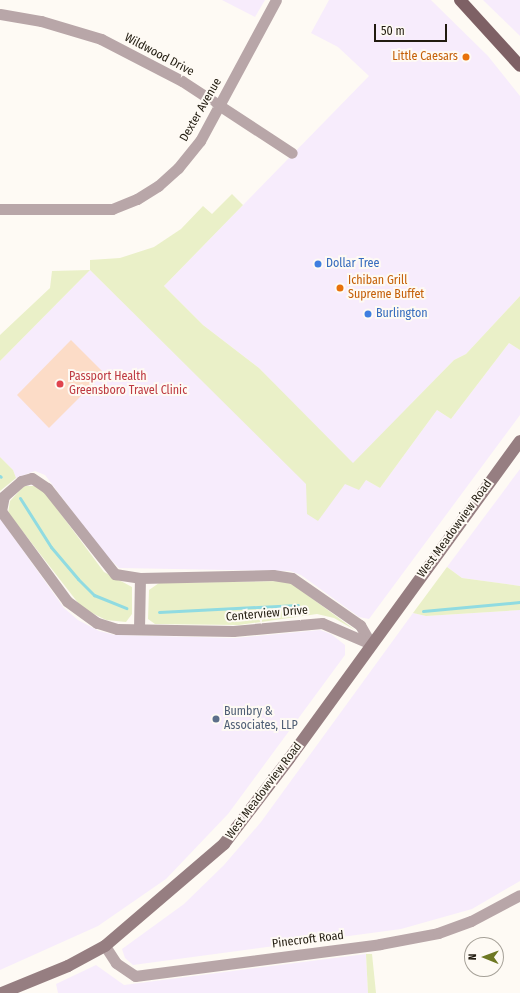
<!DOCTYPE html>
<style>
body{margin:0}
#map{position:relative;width:520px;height:993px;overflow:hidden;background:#fefaf4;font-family:"Fira Sans Condensed",sans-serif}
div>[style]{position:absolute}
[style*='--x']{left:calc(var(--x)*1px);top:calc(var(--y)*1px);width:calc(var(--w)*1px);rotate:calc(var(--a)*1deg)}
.commercial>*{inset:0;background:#f7ecfc}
.green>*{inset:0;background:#eaf0c8}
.stream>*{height:3px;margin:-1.5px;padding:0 1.5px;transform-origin:1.5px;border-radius:1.5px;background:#90dbe1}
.building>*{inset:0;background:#fcdcc7}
.street>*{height:11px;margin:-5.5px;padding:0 5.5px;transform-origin:5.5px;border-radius:5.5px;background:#b8a6a8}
.secondary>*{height:12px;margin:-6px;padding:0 6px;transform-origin:6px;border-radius:6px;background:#967e81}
.primary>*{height:12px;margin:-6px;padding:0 6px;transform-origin:6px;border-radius:6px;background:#7e6165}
.dots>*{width:11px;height:11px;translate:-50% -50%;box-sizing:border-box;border:2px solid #fefaf4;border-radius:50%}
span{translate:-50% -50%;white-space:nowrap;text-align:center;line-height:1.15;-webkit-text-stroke:4px #fefaf4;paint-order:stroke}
.street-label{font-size:12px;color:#211b0f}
.food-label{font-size:12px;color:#c56008}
.right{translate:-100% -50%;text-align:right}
.left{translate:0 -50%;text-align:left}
.shop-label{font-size:12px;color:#366cbe}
.health-label{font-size:12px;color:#be3a42}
.service-label{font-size:12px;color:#4e5e75}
.north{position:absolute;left:464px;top:937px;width:40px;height:40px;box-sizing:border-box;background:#fefaf4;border:1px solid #a6a198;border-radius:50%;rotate:271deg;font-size:11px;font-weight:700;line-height:16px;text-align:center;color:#211b0f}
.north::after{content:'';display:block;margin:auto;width:14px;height:18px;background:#6e7823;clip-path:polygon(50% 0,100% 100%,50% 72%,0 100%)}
.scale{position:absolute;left:374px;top:24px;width:73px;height:18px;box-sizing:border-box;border:2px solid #211b0f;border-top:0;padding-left:5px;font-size:12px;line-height:14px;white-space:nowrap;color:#211b0f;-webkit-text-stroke:3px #fefaf4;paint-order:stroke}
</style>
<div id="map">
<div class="commercial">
<i style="clip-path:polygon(222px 0,265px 0,255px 17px)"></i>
<i style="clip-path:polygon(329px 0,431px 0,488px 56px,520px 96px,520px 296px,466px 354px,454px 360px,353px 464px,259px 368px,203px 325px,164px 286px,369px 76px,338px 47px,311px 33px)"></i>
<i style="clip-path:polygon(483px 0,520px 0,520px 36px)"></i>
<i style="clip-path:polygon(90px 270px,307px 484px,307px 514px,345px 483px,366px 480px,380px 488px,437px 410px,451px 419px,509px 343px,520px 350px,520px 415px,369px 619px,359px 617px,301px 575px,290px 571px,119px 568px,103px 552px,45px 475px,35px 471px,16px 478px,13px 470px,0 457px,0 361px)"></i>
<i style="clip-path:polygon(520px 469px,520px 586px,462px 578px,447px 567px)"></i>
<i style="clip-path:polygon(0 518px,64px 608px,78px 620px,99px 631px,115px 635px,235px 638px,320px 630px,331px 634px,345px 645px,345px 655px,228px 814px,166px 879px,98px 926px,0 970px)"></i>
<i style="clip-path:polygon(520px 610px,520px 881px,472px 909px,401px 929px,133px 965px,125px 958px,122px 949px,184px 904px,224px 865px,261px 822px,413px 613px,426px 616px)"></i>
<i style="clip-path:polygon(366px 954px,368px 993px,58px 993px,56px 984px,96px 965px,124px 985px)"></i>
</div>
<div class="green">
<i style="clip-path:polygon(232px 194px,243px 205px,164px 286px,203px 325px,259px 368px,353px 463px,454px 360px,466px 354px,520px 296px,520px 350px,509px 343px,451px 419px,437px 410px,380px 488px,366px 480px,359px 490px,345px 484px,318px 521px,307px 514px,306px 484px,90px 270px,0 361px,0 335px,50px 288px,52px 271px,90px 270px,90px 260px,120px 258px,154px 247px,181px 229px,203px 206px,212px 214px)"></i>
<i style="clip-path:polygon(0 457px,13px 470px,16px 478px,0 491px)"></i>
<i style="clip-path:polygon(24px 486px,35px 486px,46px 494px,104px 572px,132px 587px,132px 614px,126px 622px,106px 620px,82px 608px,13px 519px,8px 513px,10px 501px)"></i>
<i style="clip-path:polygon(447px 567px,462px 578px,520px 586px,520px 610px,426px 616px,413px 613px)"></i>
<i style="clip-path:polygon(282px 581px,291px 583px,355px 630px,334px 618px,317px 614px,239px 625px,155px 624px,148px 619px,149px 590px,159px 583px)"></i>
<i style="clip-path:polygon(366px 954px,372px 954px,376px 993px,368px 993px)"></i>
</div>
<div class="stream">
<i style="--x:0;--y:476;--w:1;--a:45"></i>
<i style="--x:20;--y:498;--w:58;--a:57.7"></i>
<i style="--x:51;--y:547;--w:42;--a:49.8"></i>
<i style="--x:78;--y:579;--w:23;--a:45"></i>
<i style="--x:94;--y:595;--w:35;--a:22"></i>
<i style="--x:423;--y:611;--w:97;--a:-5.3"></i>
<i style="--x:159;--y:612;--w:139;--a:-2.9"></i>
</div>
<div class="building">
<i style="clip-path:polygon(71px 340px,104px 373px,49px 428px,17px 395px)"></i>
</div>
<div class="street">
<i style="--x:0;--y:14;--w:42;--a:9.7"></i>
<i style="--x:41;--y:21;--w:63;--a:16.7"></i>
<i style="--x:101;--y:39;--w:91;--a:27.4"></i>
<i style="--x:182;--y:81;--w:131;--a:33.2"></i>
<i style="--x:0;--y:209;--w:112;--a:0"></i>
<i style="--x:112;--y:209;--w:27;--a:-22"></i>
<i style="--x:137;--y:199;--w:25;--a:-32"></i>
<i style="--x:158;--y:186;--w:27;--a:-42"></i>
<i style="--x:178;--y:168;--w:35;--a:-51"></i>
<i style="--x:200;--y:141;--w:160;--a:-61.7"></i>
<i style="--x:32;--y:478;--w:18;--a:34"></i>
<i style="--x:47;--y:488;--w:110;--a:51.7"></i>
<i style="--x:115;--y:574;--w:25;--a:9"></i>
<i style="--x:140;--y:578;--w:133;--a:-1.3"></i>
<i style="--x:273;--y:575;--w:19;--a:9"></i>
<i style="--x:292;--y:578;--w:83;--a:34.7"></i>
<i style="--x:360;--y:625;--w:22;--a:60"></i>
<i style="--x:371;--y:644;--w:53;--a:-156.8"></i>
<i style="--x:322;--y:623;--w:89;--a:174.9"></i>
<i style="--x:233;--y:631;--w:116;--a:-179"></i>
<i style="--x:117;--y:629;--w:21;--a:-163"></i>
<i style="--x:97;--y:623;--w:37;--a:-144"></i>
<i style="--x:67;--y:601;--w:112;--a:-126.3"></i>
<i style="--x:1;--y:511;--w:15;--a:-79"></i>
<i style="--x:4;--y:496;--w:23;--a:-41"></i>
<i style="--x:21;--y:481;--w:11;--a:-15"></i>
<i style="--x:139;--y:629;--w:51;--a:-88.9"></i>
<i style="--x:105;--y:946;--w:20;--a:57"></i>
<i style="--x:116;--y:963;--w:23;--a:34"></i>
<i style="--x:135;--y:976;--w:247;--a:-7.4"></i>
<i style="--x:380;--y:944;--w:59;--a:-10.7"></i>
<i style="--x:438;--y:933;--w:35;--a:-20"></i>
<i style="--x:471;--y:921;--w:55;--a:-28"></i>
</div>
<div class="secondary">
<i style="--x:2;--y:993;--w:71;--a:-22.2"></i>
<i style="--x:68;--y:966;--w:42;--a:-28.4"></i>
<i style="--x:105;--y:946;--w:157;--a:-40.6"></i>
<i style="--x:224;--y:844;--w:107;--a:-52.6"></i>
<i style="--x:289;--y:759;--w:393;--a:-54"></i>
</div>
<div class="primary">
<i style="--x:460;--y:0;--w:89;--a:47.7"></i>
</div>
<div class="dots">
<i style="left:466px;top:57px;background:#e8710a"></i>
<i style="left:318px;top:264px;background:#3f7fe0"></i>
<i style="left:340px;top:288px;background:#e8710a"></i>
<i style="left:368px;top:314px;background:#3f7fe0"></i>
<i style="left:60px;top:384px;background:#e0444e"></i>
<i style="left:216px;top:719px;background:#5c6f8a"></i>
</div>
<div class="street-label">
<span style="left:159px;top:55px;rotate:28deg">Wildwood Drive</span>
<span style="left:201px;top:110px;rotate:-60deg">Dexter Avenue</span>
<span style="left:455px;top:529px;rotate:-54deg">West Meadowview Road</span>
<span style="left:267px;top:614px;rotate:-5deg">Centerview Drive</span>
<span style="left:264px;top:791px;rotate:-53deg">West Meadowview Road</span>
<span style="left:308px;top:940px;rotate:-7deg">Pinecroft Road</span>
</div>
<div class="food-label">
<span class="right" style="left:458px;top:57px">Little Caesars</span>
<span class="left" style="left:348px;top:288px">Ichiban Grill<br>Supreme Buffet</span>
</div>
<div class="shop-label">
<span class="left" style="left:326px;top:264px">Dollar Tree</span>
<span class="left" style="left:376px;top:314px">Burlington</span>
</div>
<div class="health-label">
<span class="left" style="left:69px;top:384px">Passport Health<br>Greensboro Travel Clinic</span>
</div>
<div class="service-label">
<span class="left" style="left:224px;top:719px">Bumbry &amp;<br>Associates, LLP</span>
</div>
<div class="north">N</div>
<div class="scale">50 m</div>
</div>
